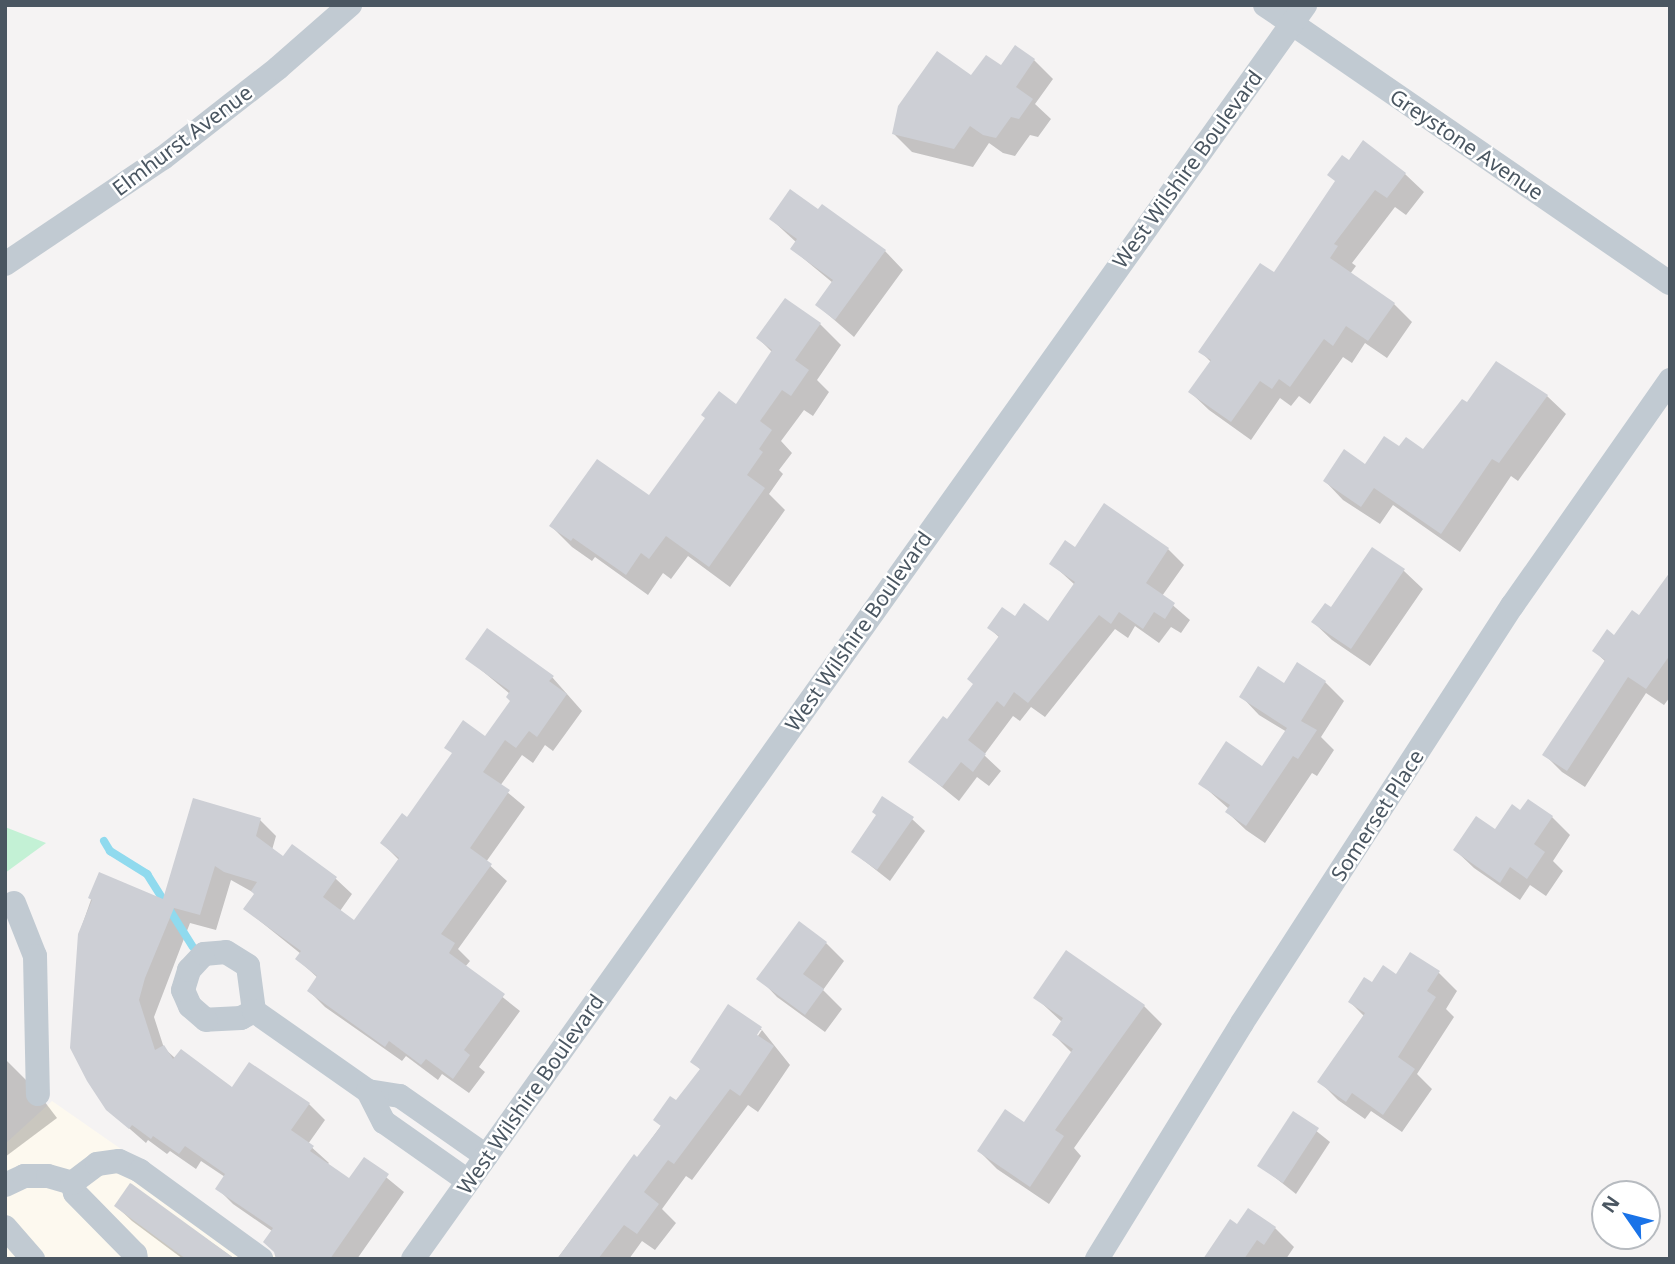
<!DOCTYPE html>
<style>
body{margin:0}
#map{position:relative;width:1675px;height:1264px;overflow:hidden;background:#f5f3f3;font-family:"Noto Sans",sans-serif}
div>[style]{position:absolute}
[style*='--x']{left:calc(var(--x)*1px);top:calc(var(--y)*1px);width:calc(var(--w)*1px);rotate:calc(var(--a)*1deg)}
.commercial>*{inset:0;background:#fdf9ef}
.green>*{inset:0;background:#c3f1d5}
.shadow>*{inset:0;background:#0003}
.stream>*{height:8px;margin:-4px;padding:0 4px;transform-origin:4px;border-radius:4px;background:#90daee}
.building>*{inset:0;background:#cdcfd5}
.minor>*{height:24px;margin:-12px;padding:0 12px;transform-origin:12px;border-radius:12px;background:#c1cad2}
span{translate:-50% -50%;white-space:nowrap;text-align:center;line-height:1.15;-webkit-text-stroke:5px #fff;paint-order:stroke}
.street-label{font-size:21px;color:#4a5661}
.frame{position:absolute;inset:0;border:7px solid #4a5661;pointer-events:none}
.north{position:absolute;left:1591px;top:1180px;width:70px;height:70px;box-sizing:border-box;background:#fff;border:2px solid #b7bbc0;border-radius:50%;rotate:305deg;font-size:19px;font-weight:700;line-height:28px;text-align:center;color:#4a5661}
.north::after{content:'';display:block;margin:auto;width:24px;height:32px;background:#1a73e8;clip-path:polygon(50% 0,100% 100%,50% 72%,0 100%)}
</style>
<div id="map">
<div class="commercial">
<i style="clip-path:polygon(52px 1101px,279px 1259px,5px 1259px,5px 1144px)"></i>
</div>
<div class="green">
<i style="clip-path:polygon(5px 827px,46px 843px,5px 873px)"></i>
</div>
<div class="shadow">
<i style="clip-path:polygon(1034px 60px,1053px 79px,1035px 104px,1051px 119px,1038px 137px,1030px 135px,1015px 156px,1003px 153px,989px 143px,973px 167px,912px 152px,894px 134px,972px 78px)"></i>
<i style="clip-path:polygon(1349px 162px,1405px 174px,1424px 192px,1406px 215px,1395px 207px,1352px 263px,1356px 266px,1350px 274px,1394px 304px,1412px 322px,1387px 358px,1365px 343px,1352px 363px,1343px 357px,1310px 404px,1299px 396px,1291px 406px,1280px 398px,1251px 440px,1209px 410px,1190px 392px,1211px 362px,1200px 351px,1274px 275px)"></i>
<i style="clip-path:polygon(818px 211px,885px 251px,903px 270px,854px 337px,817px 305px,833px 283px,792px 249px,797px 243px,771px 219px)"></i>
<i style="clip-path:polygon(785px 300px,820px 324px,841px 345px,817px 380px,829px 392px,813px 416px,804px 410px,781px 441px,792px 453px,779px 470px,783px 474px,769px 494px,785px 510px,730px 587px,688px 556px,671px 579px,663px 573px,648px 595px,595px 557px,592px 561px,572px 547px,551px 526px,650px 497px,736px 406px,773px 353px,758px 338px)"></i>
<i style="clip-path:polygon(1547px 396px,1566px 414px,1518px 481px,1511px 476px,1460px 552px,1393px 505px,1380px 524px,1343px 500px,1325px 481px,1366px 466px,1400px 449px,1424px 452px,1467px 404px)"></i>
<i style="clip-path:polygon(1105px 506px,1168px 549px,1184px 565px,1162px 596px,1190px 620px,1181px 633px,1171px 627px,1159px 643px,1135px 626px,1128px 638px,1115px 629px,1045px 717px,1031px 707px,1020px 721px,1013px 716px,984px 755px,1001px 771px,989px 786px,977px 777px,959px 801px,911px 762px,948px 722px,975px 685px,1000px 638px,989px 628px,1015px 619px,1048px 623px,1075px 585px,1051px 563px,1075px 550px)"></i>
<i style="clip-path:polygon(1373px 549px,1404px 571px,1423px 589px,1370px 666px,1332px 640px,1313px 622px,1331px 610px)"></i>
<i style="clip-path:polygon(1670px 574px,1670px 697px,1664px 705px,1646px 693px,1585px 787px,1562px 772px,1545px 755px,1606px 662px,1594px 651px,1640px 617px)"></i>
<i style="clip-path:polygon(468px 659px,552px 677px,582px 711px,553px 751px,545px 745px,533px 763px,522px 755px,500px 786px,525px 807px,486px 862px,507px 881px,458px 949px,470px 961px,465px 967px,520px 1011px,479px 1067px,485px 1072px,469px 1093px,442px 1074px,438px 1080px,406px 1056px,402px 1061px,325px 1007px,309px 991px,318px 978px,297px 959px,301px 954px,245px 909px,256px 894px,231px 880px,216px 930px,190px 923px,154px 1017px,164px 1048px,176px 1059px,233px 1089px,309px 1104px,325px 1120px,308px 1144px,329px 1163px,327px 1165px,349px 1181px,364px 1159px,404px 1192px,357px 1259px,277px 1259px,272px 1231px,233px 1204px,217px 1188px,225px 1177px,201px 1161px,196px 1169px,170px 1151px,167px 1154px,148px 1140px,146px 1143px,107px 1109px,79px 934px,100px 874px,164px 902px,260px 820px,276px 836px,272px 850px,284px 859px,292px 847px,336px 879px,352px 894px,340px 911px,355px 922px,400px 861px,382px 843px,485px 738px,512px 701px,510px 694px)"></i>
<i style="clip-path:polygon(1297px 665px,1325px 682px,1344px 701px,1321px 737px,1334px 750px,1317px 776px,1312px 773px,1265px 843px,1246px 830px,1227px 812px,1229px 809px,1200px 783px,1263px 768px,1287px 732px,1259px 715px,1241px 696px,1284px 685px)"></i>
<i style="clip-path:polygon(1521px 813px,1552px 817px,1570px 835px,1553px 861px,1563px 871px,1546px 896px,1530px 885px,1520px 900px,1474px 868px,1455px 850px,1495px 831px)"></i>
<i style="clip-path:polygon(912px 819px,925px 831px,890px 881px,853px 852px)"></i>
<i style="clip-path:polygon(826px 943px,844px 961px,823px 990px,842px 1009px,825px 1032px,777px 997px,759px 978px)"></i>
<i style="clip-path:polygon(1439px 973px,1457px 991px,1446px 1009px,1454px 1017px,1417px 1074px,1432px 1089px,1402px 1132px,1371px 1111px,1365px 1119px,1338px 1100px,1320px 1082px,1365px 1017px,1350px 1002px,1372px 984px,1397px 976px)"></i>
<i style="clip-path:polygon(1035px 997px,1144px 1006px,1162px 1024px,1074px 1148px,1081px 1156px,1049px 1204px,997px 1169px,979px 1151px,1024px 1125px,1072px 1053px,1054px 1035px,1062px 1022px)"></i>
<i style="clip-path:polygon(728px 1007px,762px 1030px,758px 1030px,753px 1043px,762px 1030px,790px 1065px,758px 1112px,748px 1105px,692px 1180px,686px 1176px,662px 1209px,676px 1223px,655px 1250px,642px 1241px,629px 1259px,557px 1259px,634px 1156px,637px 1159px,701px 1070px,692px 1061px)"></i>
<i style="clip-path:polygon(5px 1059px,35px 1089px,57px 1118px,5px 1157px)"></i>
<i style="clip-path:polygon(1294px 1113px,1330px 1142px,1296px 1194px,1259px 1165px)"></i>
<i style="clip-path:polygon(130px 1185px,235px 1259px,183px 1259px,132px 1221px,116px 1206px)"></i>
<i style="clip-path:polygon(1248px 1210px,1275px 1228px,1294px 1247px,1286px 1259px,1205px 1259px,1238px 1226px)"></i>
</div>
<div class="stream">
<i style="--x:104;--y:841;--w:12;--a:59"></i>
<i style="--x:110;--y:851;--w:44;--a:31.9"></i>
<i style="--x:147;--y:874;--w:86;--a:57.8"></i>
</div>
<div class="building">
<i style="clip-path:polygon(1015px 45px,1035px 59px,1016px 87px,1033px 99px,1019px 119px,1011px 117px,996px 138px,983px 135px,970px 126px,954px 149px,892px 134px,898px 106px,937px 51px,971px 75px,986px 55px,1001px 65px)"></i>
<i style="clip-path:polygon(1363px 140px,1406px 173px,1387px 198px,1375px 190px,1334px 244px,1338px 246px,1330px 258px,1395px 303px,1368px 341px,1346px 326px,1333px 346px,1324px 339px,1290px 387px,1279px 379px,1272px 389px,1260px 381px,1231px 422px,1188px 392px,1211px 360px,1198px 352px,1260px 263px,1274px 272px,1335px 181px,1327px 175px,1342px 155px,1349px 160px)"></i>
<i style="clip-path:polygon(790px 189px,818px 209px,822px 204px,886px 250px,835px 320px,815px 305px,833px 280px,790px 249px,797px 239px,769px 219px)"></i>
<i style="clip-path:polygon(785px 298px,821px 323px,795px 360px,809px 370px,791px 396px,782px 390px,760px 421px,772px 430px,759px 449px,763px 452px,747px 475px,765px 488px,709px 567px,666px 536px,649px 559px,641px 553px,626px 575px,573px 538px,571px 541px,549px 526px,597px 459px,649px 495px,705px 418px,701px 415px,719px 391px,736px 404px,772px 350px,756px 338px)"></i>
<i style="clip-path:polygon(1496px 361px,1548px 395px,1499px 463px,1492px 459px,1441px 534px,1374px 488px,1361px 507px,1323px 481px,1344px 449px,1365px 464px,1384px 436px,1399px 446px,1406px 437px,1423px 449px,1462px 399px,1467px 402px)"></i>
<i style="clip-path:polygon(1104px 503px,1169px 548px,1146px 583px,1175px 603px,1165px 619px,1154px 612px,1143px 629px,1119px 612px,1111px 624px,1099px 615px,1028px 703px,1014px 692px,1004px 707px,997px 701px,968px 740px,986px 754px,973px 772px,961px 762px,942px 787px,908px 762px,943px 716px,947px 719px,973px 684px,967px 679px,999px 636px,987px 628px,1002px 607px,1015px 616px,1024px 603px,1048px 621px,1075px 582px,1049px 564px,1065px 540px,1075px 547px)"></i>
<i style="clip-path:polygon(1372px 547px,1405px 569px,1351px 649px,1311px 622px,1325px 603px,1331px 607px)"></i>
<i style="clip-path:polygon(1670px 572px,1670px 655px,1646px 689px,1628px 677px,1567px 771px,1542px 755px,1605px 660px,1592px 651px,1607px 629px,1614px 635px,1632px 610px,1639px 615px)"></i>
<i style="clip-path:polygon(487px 628px,554px 676px,549px 681px,567px 694px,537px 737px,529px 731px,516px 748px,505px 740px,483px 772px,510px 790px,470px 848px,492px 864px,441px 934px,455px 943px,449px 953px,505px 994px,464px 1050px,470px 1055px,453px 1079px,426px 1059px,421px 1065px,389px 1041px,385px 1047px,307px 991px,317px 976px,295px 959px,301px 951px,243px 909px,254px 894px,251px 891px,257px 882px,224px 872px,215px 866px,200px 915px,174px 908px,145px 978px,139px 1000px,155px 1050px,164px 1045px,173px 1059px,181px 1049px,232px 1087px,249px 1062px,310px 1103px,291px 1130px,314px 1146px,310px 1151px,349px 1178px,364px 1157px,389px 1174px,330px 1259px,276px 1259px,274px 1252px,263px 1242px,273px 1228px,215px 1189px,225px 1174px,185px 1146px,179px 1154px,153px 1136px,151px 1139px,132px 1125px,129px 1129px,106px 1110px,87px 1081px,70px 1048px,78px 934px,92px 900px,88px 898px,99px 872px,163px 899px,193px 798px,261px 818px,256px 836px,283px 856px,292px 844px,337px 877px,323px 897px,354px 920px,399px 858px,380px 843px,402px 813px,407px 817px,452px 753px,444px 748px,463px 720px,485px 736px,510px 701px,506px 697px,510px 691px,465px 659px)"></i>
<i style="clip-path:polygon(1297px 662px,1326px 681px,1301px 721px,1317px 730px,1298px 759px,1293px 756px,1246px 826px,1225px 812px,1230px 805px,1198px 784px,1226px 741px,1262px 766px,1287px 728px,1239px 697px,1258px 666px,1284px 683px)"></i>
<i style="clip-path:polygon(882px 796px,914px 817px,877px 870px,851px 852px,876px 815px,872px 812px)"></i>
<i style="clip-path:polygon(1528px 799px,1553px 816px,1534px 844px,1545px 852px,1527px 879px,1510px 867px,1500px 883px,1453px 850px,1476px 816px,1495px 829px,1512px 804px,1520px 810px)"></i>
<i style="clip-path:polygon(799px 921px,827px 942px,803px 974px,824px 989px,805px 1015px,756px 979px)"></i>
<i style="clip-path:polygon(1066px 950px,1145px 1005px,1055px 1130px,1064px 1136px,1030px 1187px,977px 1151px,1005px 1109px,1024px 1122px,1073px 1049px,1052px 1035px,1063px 1018px,1033px 998px)"></i>
<i style="clip-path:polygon(1410px 952px,1440px 971px,1427px 991px,1436px 997px,1398px 1057px,1415px 1069px,1383px 1115px,1352px 1093px,1346px 1102px,1317px 1082px,1365px 1013px,1348px 1002px,1364px 977px,1372px 982px,1383px 965px,1396px 974px)"></i>
<i style="clip-path:polygon(728px 1004px,762px 1027px,757px 1035px,774px 1046px,740px 1096px,730px 1089px,674px 1164px,668px 1160px,644px 1192px,659px 1204px,637px 1234px,624px 1225px,598px 1259px,557px 1259px,634px 1154px,637px 1157px,661px 1126px,653px 1120px,670px 1096px,676px 1100px,700px 1069px,690px 1062px)"></i>
<i style="clip-path:polygon(1293px 1111px,1319px 1128px,1283px 1183px,1257px 1166px)"></i>
<i style="clip-path:polygon(130px 1183px,132px 1184px,235px 1259px,186px 1259px,114px 1206px)"></i>
<i style="clip-path:polygon(1248px 1208px,1276px 1227px,1264px 1245px,1257px 1240px,1244px 1259px,1203px 1259px,1230px 1219px,1237px 1224px)"></i>
</div>
<div class="minor">
<i style="--x:1265;--y:5;--w:491;--a:34.5"></i>
<i style="--x:5;--y:264;--w:190;--a:-33.9"></i>
<i style="--x:163;--y:158;--w:146;--a:-38"></i>
<i style="--x:278;--y:68;--w:96;--a:-41.2"></i>
<i style="--x:14;--y:903;--w:57;--a:68.4"></i>
<i style="--x:35;--y:956;--w:138;--a:88.8"></i>
<i style="--x:254;--y:1011;--w:15;--a:152"></i>
<i style="--x:241;--y:1018;--w:35;--a:177"></i>
<i style="--x:206;--y:1020;--w:21;--a:-139"></i>
<i style="--x:190;--y:1006;--w:17;--a:-114"></i>
<i style="--x:183;--y:990;--w:21;--a:-73"></i>
<i style="--x:189;--y:970;--w:22;--a:-47"></i>
<i style="--x:204;--y:954;--w:22;--a:-5"></i>
<i style="--x:226;--y:952;--w:26;--a:32"></i>
<i style="--x:248;--y:966;--w:45;--a:82.4"></i>
<i style="--x:254;--y:1011;--w:139;--a:35.1"></i>
<i style="--x:368;--y:1091;--w:32;--a:9"></i>
<i style="--x:400;--y:1096;--w:105;--a:34.9"></i>
<i style="--x:368;--y:1091;--w:35;--a:63"></i>
<i style="--x:384;--y:1122;--w:103;--a:35.1"></i>
<i style="--x:72;--y:1183;--w:10;--a:73"></i>
<i style="--x:75;--y:1193;--w:86;--a:45.5"></i>
<i style="--x:135;--y:1254;--w:5;--a:79"></i>
<i style="--x:5;--y:1185;--w:21;--a:-25"></i>
<i style="--x:24;--y:1176;--w:24;--a:0"></i>
<i style="--x:48;--y:1176;--w:25;--a:16"></i>
<i style="--x:72;--y:1183;--w:31;--a:-37"></i>
<i style="--x:97;--y:1164;--w:22;--a:-8"></i>
<i style="--x:119;--y:1161;--w:23;--a:25"></i>
<i style="--x:140;--y:1171;--w:150;--a:36"></i>
<i style="--x:5;--y:1227;--w:43;--a:48.8"></i>
<i style="--x:413;--y:1259;--w:1539;--a:-54.57"></i>
<i style="--x:1097;--y:1259;--w:277;--a:-58.4"></i>
<i style="--x:1242;--y:1023;--w:497;--a:-57.1"></i>
<i style="--x:1512;--y:606;--w:276;--a:-55"></i>
</div>
<div class="street-label">
<span style="left:182px;top:140px;rotate:-37deg">Elmhurst Avenue</span>
<span style="left:1467px;top:144px;rotate:34deg">Greystone Avenue</span>
<span style="left:1187px;top:169px;rotate:-54deg">West Wilshire Boulevard</span>
<span style="left:858px;top:631px;rotate:-55deg">West Wilshire Boulevard</span>
<span style="left:1377px;top:815px;rotate:-57deg">Somerset Place</span>
<span style="left:530px;top:1094px;rotate:-55deg">West Wilshire Boulevard</span>
</div>
<div class="frame"></div>
<div class="north">N</div>
</div>
